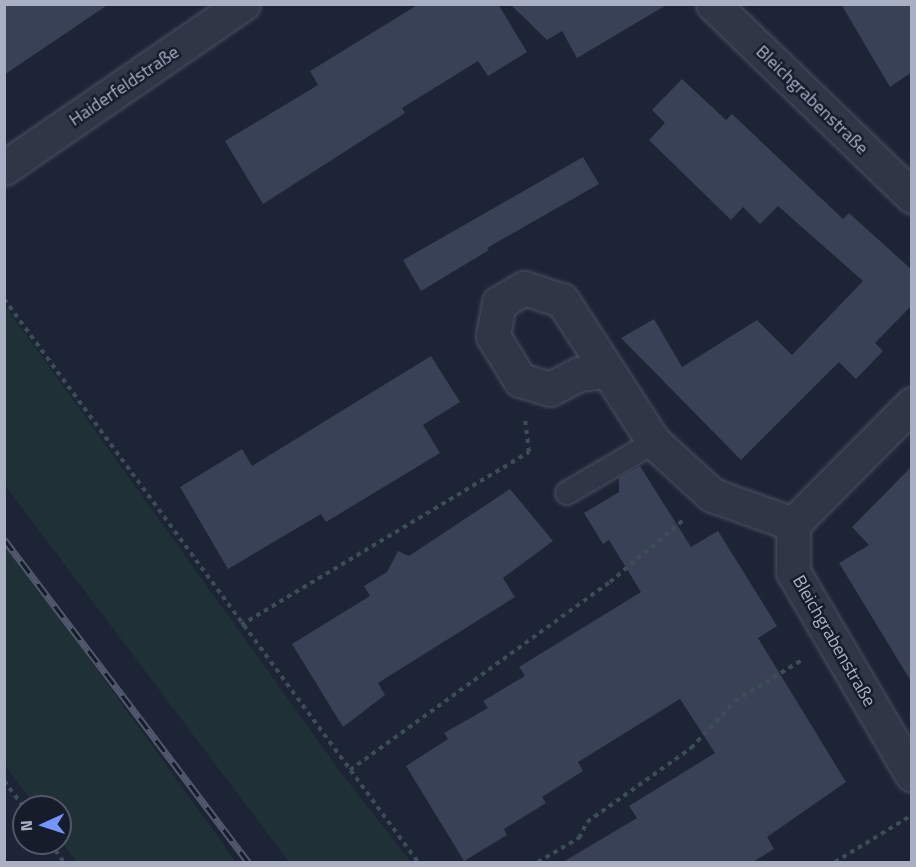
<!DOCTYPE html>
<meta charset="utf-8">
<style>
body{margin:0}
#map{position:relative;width:916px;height:867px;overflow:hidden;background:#1d2436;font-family:"Titillium Web",sans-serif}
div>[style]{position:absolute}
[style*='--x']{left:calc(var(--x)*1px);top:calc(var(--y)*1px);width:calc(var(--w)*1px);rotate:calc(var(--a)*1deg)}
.green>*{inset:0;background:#1f3137}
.building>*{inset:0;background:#394157}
.path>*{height:4px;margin-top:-2px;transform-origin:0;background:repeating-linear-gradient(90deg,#3c4e55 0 4.5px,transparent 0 9px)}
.roads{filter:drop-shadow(0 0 2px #4b5162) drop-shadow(0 0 2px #4b5162)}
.service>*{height:22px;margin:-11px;padding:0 11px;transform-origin:11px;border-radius:11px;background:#313647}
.minor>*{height:33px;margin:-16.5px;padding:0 16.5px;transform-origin:16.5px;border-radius:16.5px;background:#313647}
.rail>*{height:7px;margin-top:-3.5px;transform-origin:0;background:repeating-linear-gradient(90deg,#171c2b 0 14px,#52596e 0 28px);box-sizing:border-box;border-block:2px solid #52596e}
span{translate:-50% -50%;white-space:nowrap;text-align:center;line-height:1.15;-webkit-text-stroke:5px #171c2b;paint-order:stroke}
.street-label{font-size:18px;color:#aab0c4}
.frame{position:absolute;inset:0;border:6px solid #aab0c4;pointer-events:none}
.north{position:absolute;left:12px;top:795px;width:60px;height:60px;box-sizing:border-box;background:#171c2b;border:2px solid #525768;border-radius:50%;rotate:267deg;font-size:16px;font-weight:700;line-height:24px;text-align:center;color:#aab0c4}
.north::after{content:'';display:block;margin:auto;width:21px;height:27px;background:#7494ff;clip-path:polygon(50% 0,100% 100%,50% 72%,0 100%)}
</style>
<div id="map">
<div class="green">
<i style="clip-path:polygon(4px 304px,342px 774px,411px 862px,289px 862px,5px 485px)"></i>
<i style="clip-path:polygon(5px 542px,236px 862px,77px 862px,60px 840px,60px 807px,36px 807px,5px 765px)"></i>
</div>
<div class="building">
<i style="clip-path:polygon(4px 4px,109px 4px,4px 75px)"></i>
<i style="clip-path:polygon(419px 4px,498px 4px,527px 52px,488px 76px,478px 61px,402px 108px,405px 113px,263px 204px,225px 141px,318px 85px,310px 71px)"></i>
<i style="clip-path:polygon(510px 4px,668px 4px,577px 58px,562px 31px,547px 40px)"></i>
<i style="clip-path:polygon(841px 4px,912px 4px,912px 72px,890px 87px)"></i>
<i style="clip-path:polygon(682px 79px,726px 120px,732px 114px,843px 219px,849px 213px,912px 270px,912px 305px,875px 343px,883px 351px,856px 379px,839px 362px,741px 460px,621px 338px,654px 319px,682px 367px,757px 320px,792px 355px,863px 281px,778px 206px,760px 224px,743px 207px,731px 220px,649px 140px,665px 123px,652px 110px)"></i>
<i style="clip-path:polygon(583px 157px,599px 184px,487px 248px,489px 250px,421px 291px,403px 260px)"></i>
<i style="clip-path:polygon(431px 356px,460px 402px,423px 425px,440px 453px,326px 522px,321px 514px,228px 569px,180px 487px,242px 449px,252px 466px)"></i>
<i style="clip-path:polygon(640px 466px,691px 547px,718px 531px,777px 626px,758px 638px,846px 782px,767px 837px,774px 849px,753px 862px,563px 862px,637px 818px,629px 806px,715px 753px,680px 699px,578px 762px,583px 771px,542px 797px,546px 803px,504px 829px,507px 835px,464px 861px,406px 766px,448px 739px,444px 733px,488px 708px,483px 701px,525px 676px,519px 667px,641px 592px,609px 540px,603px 544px,584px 513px,619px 492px,619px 478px)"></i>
<i style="clip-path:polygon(912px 466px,912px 683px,839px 563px,869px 545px,852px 527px)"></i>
<i style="clip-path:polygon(510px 489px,553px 541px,503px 578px,515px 597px,378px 683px,385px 695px,343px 727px,292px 644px,370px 596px,364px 586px,387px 572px,398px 551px,409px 556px)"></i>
</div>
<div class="path">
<i style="--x:4;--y:299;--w:699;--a:53.67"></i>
<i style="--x:241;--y:625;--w:336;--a:-31"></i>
<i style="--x:529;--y:452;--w:32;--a:-97"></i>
<i style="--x:350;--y:770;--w:321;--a:-35.9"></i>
<i style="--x:610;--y:582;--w:96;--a:-40.3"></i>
<i style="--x:4;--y:781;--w:34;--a:53"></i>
<i style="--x:50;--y:843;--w:24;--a:54"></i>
<i style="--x:538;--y:862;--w:48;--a:-30.3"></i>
<i style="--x:579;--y:838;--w:18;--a:-63"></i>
<i style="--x:587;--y:822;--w:128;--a:-35.4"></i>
<i style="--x:691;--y:748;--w:64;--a:-46.9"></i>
<i style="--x:735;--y:701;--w:79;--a:-31.5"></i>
<i style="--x:835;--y:862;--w:90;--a:-31.4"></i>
</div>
<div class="roads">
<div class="service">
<i style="--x:567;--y:493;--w:101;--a:-30.4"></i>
</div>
<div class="minor">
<i style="--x:713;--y:4;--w:277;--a:44"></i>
<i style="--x:4;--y:168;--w:290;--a:-34.5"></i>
<i style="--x:605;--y:371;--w:26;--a:173"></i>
<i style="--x:579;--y:374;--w:33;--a:153"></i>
<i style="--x:550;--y:389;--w:31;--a:-163"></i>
<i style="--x:520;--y:380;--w:52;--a:-121.5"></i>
<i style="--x:493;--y:336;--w:34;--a:-80"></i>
<i style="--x:499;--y:303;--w:29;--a:-31"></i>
<i style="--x:524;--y:288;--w:40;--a:18"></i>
<i style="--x:562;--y:300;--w:169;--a:57.1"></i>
<i style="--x:654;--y:442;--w:79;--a:42.4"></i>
<i style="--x:712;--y:495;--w:86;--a:19.7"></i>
<i style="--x:793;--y:524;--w:48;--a:90"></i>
<i style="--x:793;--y:572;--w:235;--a:59.6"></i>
<i style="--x:793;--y:524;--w:169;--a:-45.2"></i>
</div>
</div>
<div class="rail">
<i style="--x:4;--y:539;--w:405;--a:52.9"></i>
</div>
<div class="street-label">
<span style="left:124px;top:86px;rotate:-34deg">Haiderfeldstraße</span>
<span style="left:812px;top:100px;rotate:44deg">Bleichgrabenstraße</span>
<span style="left:834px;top:641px;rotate:60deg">Bleichgrabenstraße</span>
</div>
<div class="frame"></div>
<div class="north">N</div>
</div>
